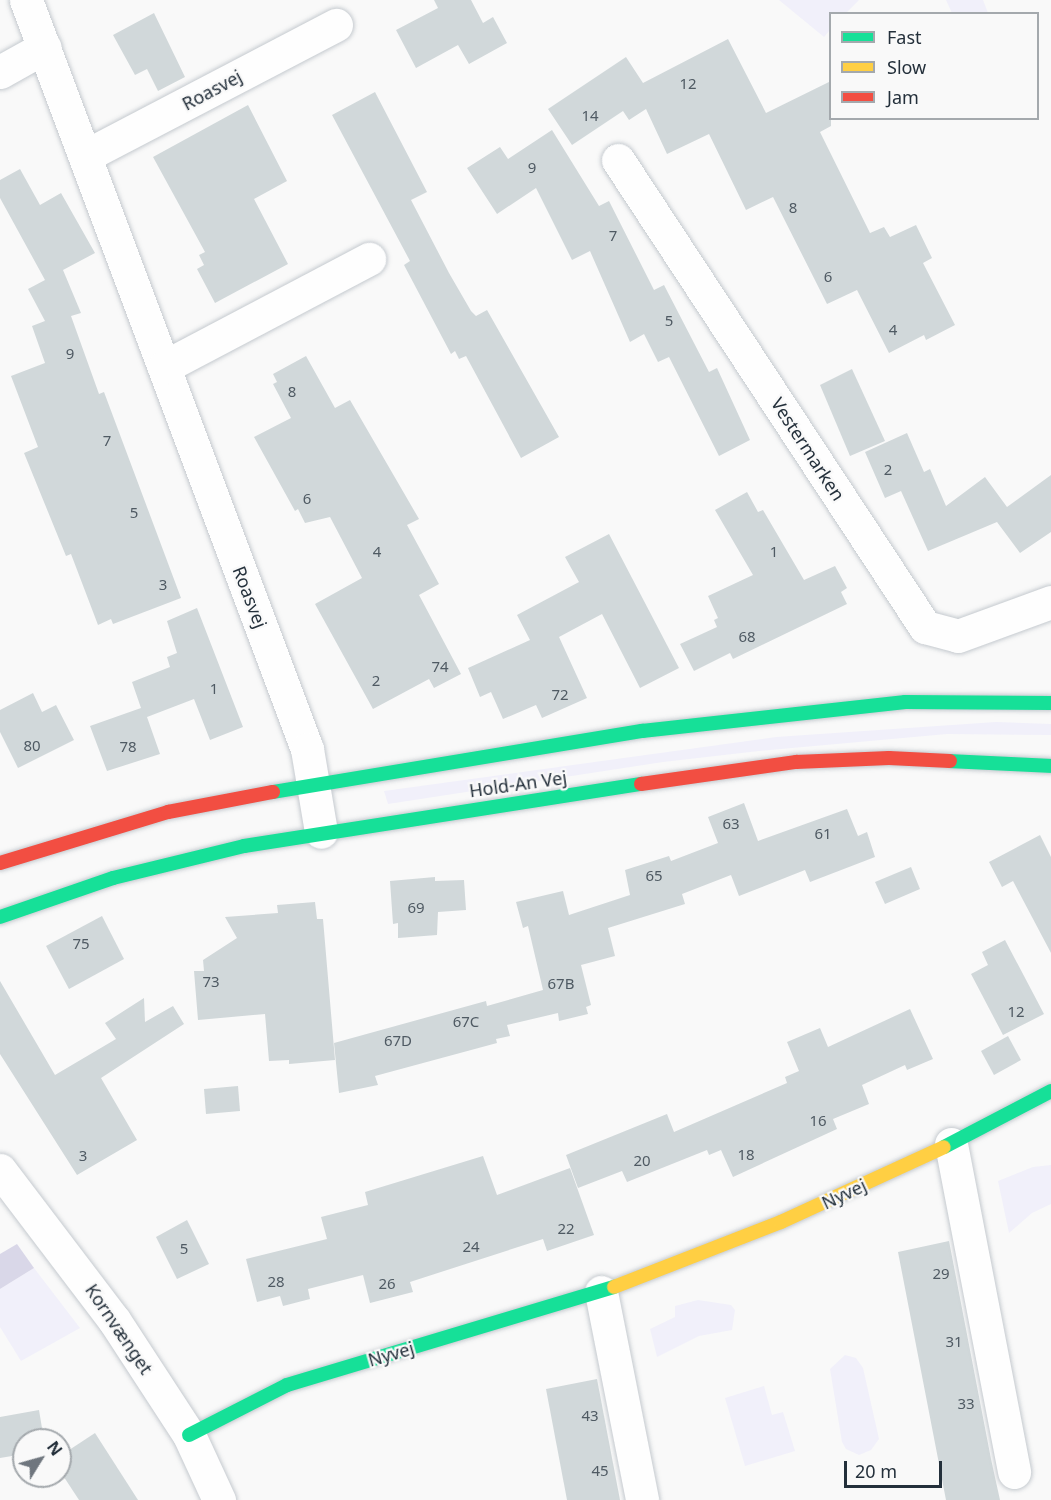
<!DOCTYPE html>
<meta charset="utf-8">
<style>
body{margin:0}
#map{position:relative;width:1051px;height:1500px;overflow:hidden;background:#f9f9f9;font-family:"Noto Sans",sans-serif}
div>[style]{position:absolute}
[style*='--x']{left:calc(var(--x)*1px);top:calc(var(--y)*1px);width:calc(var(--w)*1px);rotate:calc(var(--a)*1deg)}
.green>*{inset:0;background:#f1f0fa}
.forest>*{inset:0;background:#d9d7e8}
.building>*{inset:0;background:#d1d8da}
.roads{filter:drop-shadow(0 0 2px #c5cacf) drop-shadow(0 0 2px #c5cacf)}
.street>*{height:33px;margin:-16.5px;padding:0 16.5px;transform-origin:16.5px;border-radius:16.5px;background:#fefefe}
.fast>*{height:14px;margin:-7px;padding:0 7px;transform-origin:7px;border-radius:7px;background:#16e098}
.slow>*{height:14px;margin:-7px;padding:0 7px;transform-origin:7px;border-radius:7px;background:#ffcf43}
.jam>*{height:14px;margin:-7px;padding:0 7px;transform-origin:7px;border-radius:7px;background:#f24e42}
span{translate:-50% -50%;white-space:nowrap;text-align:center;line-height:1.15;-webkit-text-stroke:4.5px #f9f9f9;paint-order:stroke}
.number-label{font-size:15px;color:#4f5a63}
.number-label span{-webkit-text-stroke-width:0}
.street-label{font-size:18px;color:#24303b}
.legend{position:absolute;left:829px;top:12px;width:210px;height:108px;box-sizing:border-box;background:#f9f9f9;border:2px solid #a4a9ad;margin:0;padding:8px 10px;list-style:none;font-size:18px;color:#24303b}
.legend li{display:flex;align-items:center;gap:12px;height:30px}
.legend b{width:30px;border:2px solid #a4a9ad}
.north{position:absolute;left:12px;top:1428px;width:60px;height:60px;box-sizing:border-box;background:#f9f9f9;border:2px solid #a4a9ad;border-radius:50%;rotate:53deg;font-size:16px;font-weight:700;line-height:24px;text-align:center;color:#24303b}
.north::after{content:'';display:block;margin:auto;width:21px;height:27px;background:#6f767e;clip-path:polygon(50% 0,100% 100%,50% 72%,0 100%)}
.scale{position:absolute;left:844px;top:1461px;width:98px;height:27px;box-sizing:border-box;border:3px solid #24303b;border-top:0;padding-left:8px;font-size:18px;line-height:21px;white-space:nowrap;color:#24303b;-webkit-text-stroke:4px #f9f9f9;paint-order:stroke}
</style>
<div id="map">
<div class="green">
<i style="clip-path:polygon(779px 0,859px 0,846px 13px,830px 14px,830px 30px,824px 37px)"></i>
<i style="clip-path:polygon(946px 0,983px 0,988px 13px,952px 13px)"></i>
<i style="clip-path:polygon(996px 722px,1051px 724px,1051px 735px,947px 734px,759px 751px,663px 762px,388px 804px,384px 791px,776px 737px)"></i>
<i style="clip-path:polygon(1051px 1165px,1051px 1204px,1032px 1213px,1009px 1233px,998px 1181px,1033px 1167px)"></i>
<i style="clip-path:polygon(34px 1268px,80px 1328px,21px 1361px,0 1327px,0 1289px)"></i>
<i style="clip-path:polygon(698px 1300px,731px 1305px,735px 1310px,732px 1330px,699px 1336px,657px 1357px,650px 1329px,675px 1317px,675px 1306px)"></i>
<i style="clip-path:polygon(845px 1355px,856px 1358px,863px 1368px,879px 1439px,871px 1450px,859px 1455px,846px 1449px,842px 1442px,830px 1369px)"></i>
<i style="clip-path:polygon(764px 1386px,772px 1415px,783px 1412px,795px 1451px,745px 1466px,725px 1398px)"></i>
</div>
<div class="forest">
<i style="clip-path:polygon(17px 1244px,34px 1268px,0 1289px,0 1254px)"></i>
</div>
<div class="building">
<i style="clip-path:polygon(434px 0,471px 0,483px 23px,493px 17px,507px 43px,469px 64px,458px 45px,416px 68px,396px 30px,438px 8px)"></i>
<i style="clip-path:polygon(154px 13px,185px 77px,158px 91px,147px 69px,135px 75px,113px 35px)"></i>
<i style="clip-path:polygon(728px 39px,766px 113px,831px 81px,831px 126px,820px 132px,870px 233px,884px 227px,890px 237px,916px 225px,932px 258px,923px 263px,955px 325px,926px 340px,924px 335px,889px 353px,857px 290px,827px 304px,773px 197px,746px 210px,709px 134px,667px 154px,646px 109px,629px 120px,623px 111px,572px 145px,548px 109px,626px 57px,643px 83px)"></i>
<i style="clip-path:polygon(375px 92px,427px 192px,411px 200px,449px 273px,471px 311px,476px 316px,487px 310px,559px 437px,521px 458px,466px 356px,459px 359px,455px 351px,451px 354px,404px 265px,410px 261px,332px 115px)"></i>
<i style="clip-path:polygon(248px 105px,287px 181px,254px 199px,288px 264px,215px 303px,197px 269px,204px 265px,199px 255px,205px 252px,153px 157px)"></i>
<i style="clip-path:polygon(552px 130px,599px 206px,609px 201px,654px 290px,664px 285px,709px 372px,717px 368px,750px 440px,719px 456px,669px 357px,658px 362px,644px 334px,630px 342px,590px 251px,572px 260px,536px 188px,497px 214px,467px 168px,500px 147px,508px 159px)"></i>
<i style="clip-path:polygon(20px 169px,40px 205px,61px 193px,95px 253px,63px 270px,81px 313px,71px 316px,99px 394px,104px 392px,181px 598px,113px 624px,111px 619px,98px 625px,71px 554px,66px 556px,24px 453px,38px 447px,11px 376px,45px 363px,32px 326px,45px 321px,28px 289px,45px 280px,0 198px,0 180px)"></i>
<i style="clip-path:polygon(306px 356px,335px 408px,350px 400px,419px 519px,407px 525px,439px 584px,419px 595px,461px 674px,434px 688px,429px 679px,373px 709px,315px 604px,362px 578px,330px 517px,305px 523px,298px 509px,295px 511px,254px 437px,291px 418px,273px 384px,277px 382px,273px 374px)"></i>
<i style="clip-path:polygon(852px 369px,885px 441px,850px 456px,820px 385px)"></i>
<i style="clip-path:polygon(907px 433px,924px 472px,930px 469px,946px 506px,985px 477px,1007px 507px,1051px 475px,1051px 532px,1020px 553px,997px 522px,928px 551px,901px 491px,885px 498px,865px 452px)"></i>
<i style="clip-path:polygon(747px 492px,758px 512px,763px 510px,804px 580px,835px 566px,847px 588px,841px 592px,847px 604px,733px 659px,730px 653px,694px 671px,680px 644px,717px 627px,714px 620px,718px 618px,708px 596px,753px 575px,715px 510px)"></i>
<i style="clip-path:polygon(609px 534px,679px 668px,640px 688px,602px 614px,559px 637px,587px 698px,542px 718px,536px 705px,503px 719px,491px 692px,480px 697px,468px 668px,530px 640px,517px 615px,579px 582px,565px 557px)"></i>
<i style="clip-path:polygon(197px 608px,243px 727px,210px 740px,194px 699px,147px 717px,160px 754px,107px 771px,90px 726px,141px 708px,132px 682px,170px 667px,167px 657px,177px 653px,167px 621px)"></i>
<i style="clip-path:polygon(33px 693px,42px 712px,56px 705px,74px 740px,18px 768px,0 732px,0 710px)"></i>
<i style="clip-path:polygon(744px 803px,758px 841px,847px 809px,858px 836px,867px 832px,875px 857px,810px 882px,805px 870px,739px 896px,731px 875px,682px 894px,685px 904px,608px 928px,615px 956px,581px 965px,591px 1005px,586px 1007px,588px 1014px,559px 1021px,558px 1013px,507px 1025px,510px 1036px,496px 1039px,497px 1043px,375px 1076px,378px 1085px,339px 1093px,334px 1043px,486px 1001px,487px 1006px,543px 990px,528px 926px,523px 928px,516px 902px,563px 891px,569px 915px,630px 895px,625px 870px,669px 856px,671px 861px,718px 843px,708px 817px)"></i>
<i style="clip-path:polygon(1040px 835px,1051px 857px,1051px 953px,1013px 881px,1002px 887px,989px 862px)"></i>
<i style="clip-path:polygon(911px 867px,920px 889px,885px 904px,875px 882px)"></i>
<i style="clip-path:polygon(435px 877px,435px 881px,464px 880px,466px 910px,438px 912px,437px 935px,398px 938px,398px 923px,393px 924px,390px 881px)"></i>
<i style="clip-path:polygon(315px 902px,317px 919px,323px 919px,335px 1060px,289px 1064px,289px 1060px,269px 1061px,265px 1014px,198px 1020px,194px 971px,204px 971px,203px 960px,237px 938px,225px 917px,278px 913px,277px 905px)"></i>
<i style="clip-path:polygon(102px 916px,124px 959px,69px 989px,46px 946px)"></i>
<i style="clip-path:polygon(1005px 940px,1044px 1014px,1003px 1035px,971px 974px,988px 965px,982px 952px)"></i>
<i style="clip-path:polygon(0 981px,55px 1075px,116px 1039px,105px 1023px,144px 998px,145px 1022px,173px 1006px,184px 1024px,101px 1078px,137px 1140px,77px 1175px,0 1054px)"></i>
<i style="clip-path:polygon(910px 1009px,933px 1059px,907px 1070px,905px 1065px,862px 1085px,869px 1104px,833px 1119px,837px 1129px,733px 1177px,721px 1150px,709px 1155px,707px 1150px,627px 1182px,622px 1171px,578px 1188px,566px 1155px,667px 1114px,674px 1132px,787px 1083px,785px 1077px,799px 1071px,787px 1042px,820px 1028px,828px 1047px)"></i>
<i style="clip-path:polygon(1008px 1036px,1021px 1060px,994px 1075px,981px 1051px)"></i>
<i style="clip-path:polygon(238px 1086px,240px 1111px,206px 1114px,204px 1089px)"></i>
<i style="clip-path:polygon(483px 1156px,497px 1195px,570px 1168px,594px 1235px,547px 1251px,543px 1239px,410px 1282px,413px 1292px,370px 1303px,363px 1275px,308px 1289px,310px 1299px,283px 1306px,280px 1296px,257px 1302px,246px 1259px,327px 1239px,321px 1217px,368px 1205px,365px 1192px)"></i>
<i style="clip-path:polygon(187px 1220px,209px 1264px,177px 1279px,156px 1237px)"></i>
<i style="clip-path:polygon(949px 1241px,991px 1459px,1000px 1500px,946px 1500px,898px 1252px)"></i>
<i style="clip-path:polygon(597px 1379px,620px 1500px,567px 1500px,546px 1389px)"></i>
<i style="clip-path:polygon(39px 1410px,44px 1440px,24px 1440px,24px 1454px,0 1458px,0 1417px)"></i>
<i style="clip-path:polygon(95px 1433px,138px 1500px,79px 1500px,60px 1471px,60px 1456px)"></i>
</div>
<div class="roads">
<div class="street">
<i style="--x:26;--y:0;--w:800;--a:69.44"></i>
<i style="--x:307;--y:749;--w:84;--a:80.4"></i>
<i style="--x:0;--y:72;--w:51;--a:-29.1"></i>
<i style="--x:87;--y:155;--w:281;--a:-27.6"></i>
<i style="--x:618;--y:160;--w:559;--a:56.68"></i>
<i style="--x:925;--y:627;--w:34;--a:15"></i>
<i style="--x:958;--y:636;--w:99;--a:-20.1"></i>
<i style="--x:164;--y:367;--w:232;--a:-27.8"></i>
<i style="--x:951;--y:1144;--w:334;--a:79.1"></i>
<i style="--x:0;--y:1170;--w:188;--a:52.8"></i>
<i style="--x:114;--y:1320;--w:137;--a:56.9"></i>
<i style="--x:189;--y:1435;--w:72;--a:65.2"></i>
<i style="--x:601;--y:1292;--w:212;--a:78.8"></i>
</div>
<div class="fast">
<i style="--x:950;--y:761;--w:101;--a:2.8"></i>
<i style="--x:273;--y:792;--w:374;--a:-9.4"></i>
<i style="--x:642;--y:731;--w:265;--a:-6.3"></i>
<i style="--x:905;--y:702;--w:146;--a:0.4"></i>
<i style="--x:0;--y:917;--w:120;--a:-19"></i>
<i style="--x:113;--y:878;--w:135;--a:-13.7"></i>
<i style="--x:244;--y:846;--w:402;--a:-8.9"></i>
<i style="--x:944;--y:1147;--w:121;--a:-27.6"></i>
<i style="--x:189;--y:1435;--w:110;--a:-27"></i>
<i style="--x:287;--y:1385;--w:341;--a:-16.7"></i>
</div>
<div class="slow">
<i style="--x:614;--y:1287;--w:179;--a:-21.3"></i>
<i style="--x:781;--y:1222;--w:179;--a:-24.7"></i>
</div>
<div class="jam">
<i style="--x:641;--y:784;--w:157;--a:-8.1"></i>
<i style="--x:796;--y:762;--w:93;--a:-2.5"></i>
<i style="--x:889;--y:758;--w:61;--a:2.8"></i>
<i style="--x:0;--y:863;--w:176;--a:-16.9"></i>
<i style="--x:168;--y:812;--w:107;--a:-10.8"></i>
</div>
</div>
<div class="number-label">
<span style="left:688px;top:84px">12</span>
<span style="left:590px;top:116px">14</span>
<span style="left:532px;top:168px">9</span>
<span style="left:793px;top:208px">8</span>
<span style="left:613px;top:236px">7</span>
<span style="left:828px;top:277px">6</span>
<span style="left:669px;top:321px">5</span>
<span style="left:893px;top:330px">4</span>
<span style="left:70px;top:354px">9</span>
<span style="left:292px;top:392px">8</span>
<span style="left:107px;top:441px">7</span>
<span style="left:888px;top:470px">2</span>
<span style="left:307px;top:499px">6</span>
<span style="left:134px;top:513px">5</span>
<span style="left:377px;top:552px">4</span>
<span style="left:774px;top:552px">1</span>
<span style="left:163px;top:585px">3</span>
<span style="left:747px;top:637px">68</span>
<span style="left:440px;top:667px">74</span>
<span style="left:376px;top:681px">2</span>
<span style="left:214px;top:689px">1</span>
<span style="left:560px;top:695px">72</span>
<span style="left:32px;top:746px">80</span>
<span style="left:128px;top:747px">78</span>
<span style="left:731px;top:824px">63</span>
<span style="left:823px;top:834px">61</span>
<span style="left:654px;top:876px">65</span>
<span style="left:416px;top:908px">69</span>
<span style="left:81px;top:944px">75</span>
<span style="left:211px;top:982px">73</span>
<span style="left:561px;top:984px">67B</span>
<span style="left:1016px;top:1012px">12</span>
<span style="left:466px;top:1022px">67C</span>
<span style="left:398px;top:1041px">67D</span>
<span style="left:818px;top:1121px">16</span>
<span style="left:746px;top:1155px">18</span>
<span style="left:83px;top:1156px">3</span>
<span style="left:642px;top:1161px">20</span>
<span style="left:566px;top:1229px">22</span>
<span style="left:471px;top:1247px">24</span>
<span style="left:184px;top:1249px">5</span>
<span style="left:941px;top:1274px">29</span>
<span style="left:276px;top:1282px">28</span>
<span style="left:387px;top:1284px">26</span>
<span style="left:954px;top:1342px">31</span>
<span style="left:966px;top:1404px">33</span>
<span style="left:590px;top:1416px">43</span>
<span style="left:600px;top:1471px">45</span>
</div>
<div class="street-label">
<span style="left:212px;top:90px;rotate:-28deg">Roasvej</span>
<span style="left:808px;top:449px;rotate:57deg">Vestermarken</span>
<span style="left:250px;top:597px;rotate:69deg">Roasvej</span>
<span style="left:518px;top:784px;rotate:-8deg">Hold-An Vej</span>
<span style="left:844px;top:1194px;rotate:-25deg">Nyvej</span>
<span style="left:119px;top:1329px;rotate:56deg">Kornvænget</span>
<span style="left:391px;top:1354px;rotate:-16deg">Nyvej</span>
</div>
<ul class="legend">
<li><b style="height:8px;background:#16e098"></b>Fast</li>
<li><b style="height:8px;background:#ffcf43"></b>Slow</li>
<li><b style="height:8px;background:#f24e42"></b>Jam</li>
</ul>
<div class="north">N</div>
<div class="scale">20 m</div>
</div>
